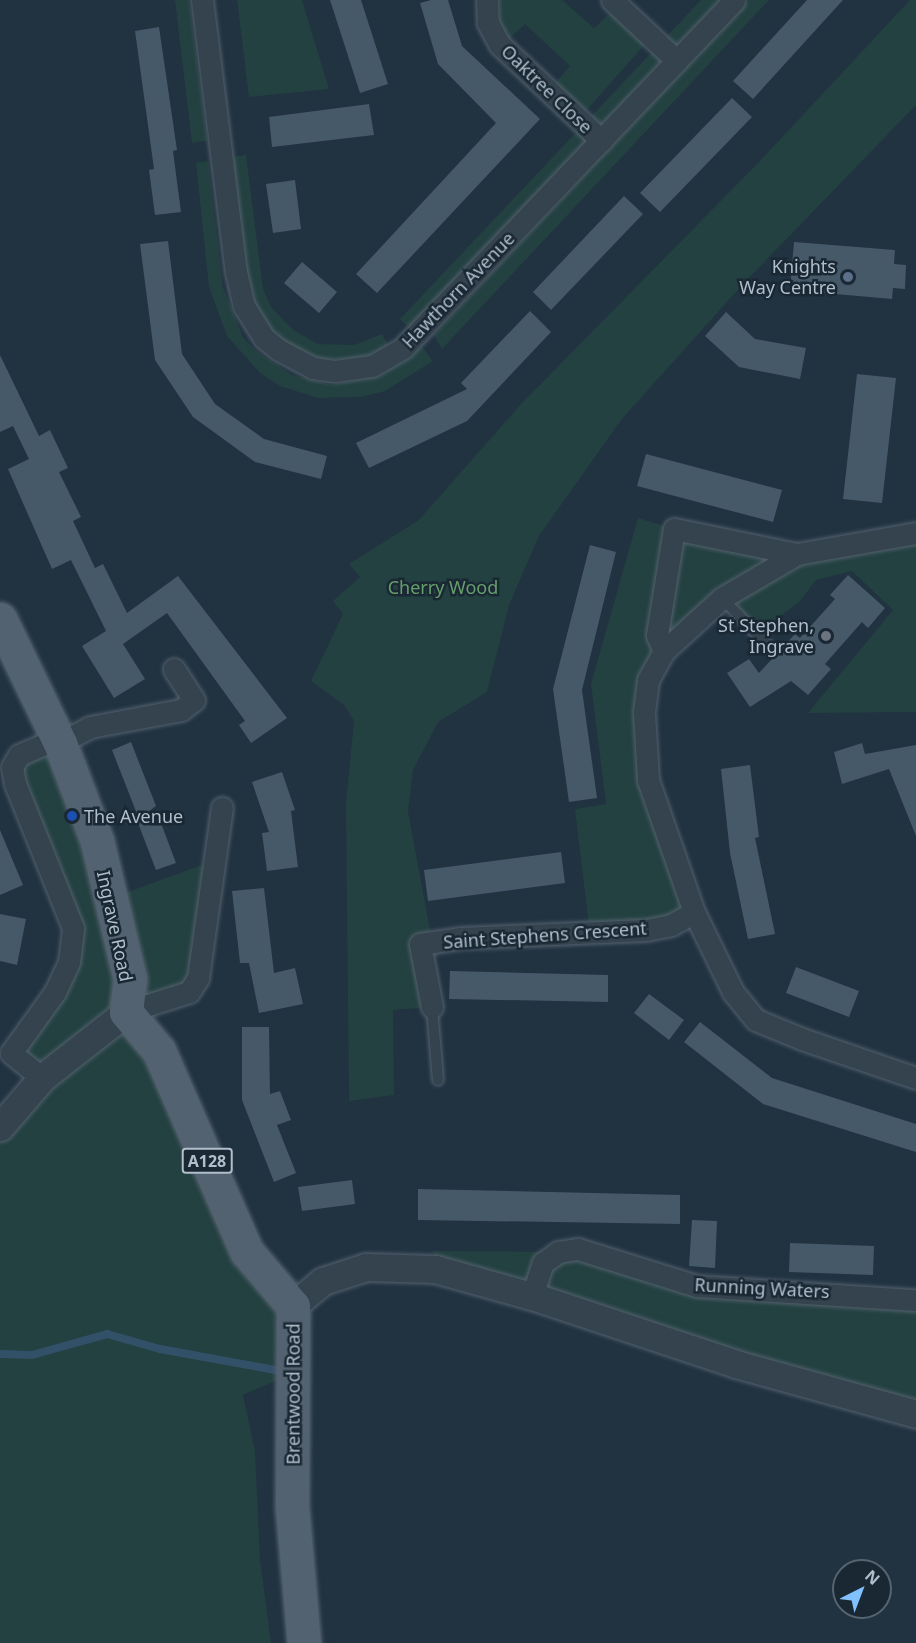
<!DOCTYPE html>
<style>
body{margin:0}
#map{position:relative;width:916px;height:1643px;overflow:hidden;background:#213240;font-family:"Noto Sans",sans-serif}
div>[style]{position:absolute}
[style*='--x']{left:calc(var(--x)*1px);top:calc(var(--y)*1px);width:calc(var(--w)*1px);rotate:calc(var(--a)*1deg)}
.green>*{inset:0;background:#234141}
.stream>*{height:8px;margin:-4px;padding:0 4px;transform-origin:4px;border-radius:4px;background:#335069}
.building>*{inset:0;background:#465969}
.roads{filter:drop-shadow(0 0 2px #53616d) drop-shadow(0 0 2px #53616d)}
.service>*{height:10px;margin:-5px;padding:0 5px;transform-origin:5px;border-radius:5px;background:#35434f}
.minor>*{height:21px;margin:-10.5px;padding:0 10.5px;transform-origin:10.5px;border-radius:10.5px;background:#35434f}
.tertiary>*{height:27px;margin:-13.5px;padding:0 13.5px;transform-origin:13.5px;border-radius:13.5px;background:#35434f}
.primary>*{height:33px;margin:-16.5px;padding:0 16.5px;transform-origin:16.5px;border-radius:16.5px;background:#536270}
.dots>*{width:16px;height:16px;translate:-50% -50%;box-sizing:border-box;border:3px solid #1a2834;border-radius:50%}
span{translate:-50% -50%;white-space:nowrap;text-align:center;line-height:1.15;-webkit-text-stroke:5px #1a2834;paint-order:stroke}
.shield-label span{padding:2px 4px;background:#1a2834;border:2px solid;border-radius:4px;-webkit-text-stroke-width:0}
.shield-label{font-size:16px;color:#b1becb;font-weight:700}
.street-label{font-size:18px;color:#b1becb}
.poi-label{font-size:18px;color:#b1becb}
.right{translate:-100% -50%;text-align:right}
.left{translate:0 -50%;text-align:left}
.park-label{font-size:18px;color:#669e6c}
.north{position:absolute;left:832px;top:1559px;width:60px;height:60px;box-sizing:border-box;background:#1a2834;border:2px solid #566470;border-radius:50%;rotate:42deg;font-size:16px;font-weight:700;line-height:24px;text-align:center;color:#b1becb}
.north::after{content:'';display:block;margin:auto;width:21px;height:27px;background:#82c1ff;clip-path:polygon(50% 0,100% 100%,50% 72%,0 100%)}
</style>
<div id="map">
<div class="green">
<i style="clip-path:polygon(175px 0,189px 0,207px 141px,192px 143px)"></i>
<i style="clip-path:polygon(237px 0,302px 0,329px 89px,249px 97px)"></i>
<i style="clip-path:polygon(500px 0,562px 0,594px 28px,611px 12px,647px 42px,585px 112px,552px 87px,570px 66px,525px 24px,509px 39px,500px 21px)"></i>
<i style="clip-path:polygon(701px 0,720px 0,409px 328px,400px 319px)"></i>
<i style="clip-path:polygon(749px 0,769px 0,442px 349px,434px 335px)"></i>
<i style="clip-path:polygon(910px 0,916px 0,916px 105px,744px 283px,621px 420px,539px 536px,509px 605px,487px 692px,438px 722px,413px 770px,408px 811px,432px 941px,432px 1007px,393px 1010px,394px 1095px,349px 1101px,346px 803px,354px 721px,344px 705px,311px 681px,343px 614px,333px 601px,360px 577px,349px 564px,419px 520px,521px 404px,758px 163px)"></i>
<i style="clip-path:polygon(246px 155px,263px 289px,271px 307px,292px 329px,318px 344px,354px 345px,382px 334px,389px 346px,364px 358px,323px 360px,284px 343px,266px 327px,248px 294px,231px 157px)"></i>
<i style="clip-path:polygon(208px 161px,223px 288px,243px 337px,255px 350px,292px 375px,332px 385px,382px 375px,422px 347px,433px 361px,385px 391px,360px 397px,318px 398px,280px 386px,260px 373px,227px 336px,209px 287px,196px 163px)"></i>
<i style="clip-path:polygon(638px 518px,674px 529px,797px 554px,916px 533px,916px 712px,808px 713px,893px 610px,852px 571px,816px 580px,800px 601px,756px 635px,722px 598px,648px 680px,648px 780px,694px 912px,590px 934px,575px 809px,606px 804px,591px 684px)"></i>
<i style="clip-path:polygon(58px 738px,111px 898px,216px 860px,198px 978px,127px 1012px,267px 1275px,293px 1373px,243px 1395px,255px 1451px,260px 1560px,271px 1643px,0 1643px,0 1131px,42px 1078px,11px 1053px,55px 992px,73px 928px,12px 767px)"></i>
<i style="clip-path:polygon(433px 1251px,557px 1252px,665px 1279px,916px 1300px,916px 1414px,435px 1269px)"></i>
</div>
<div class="stream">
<i style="--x:0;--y:1354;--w:32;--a:2"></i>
<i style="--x:32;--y:1355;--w:78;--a:-15.6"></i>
<i style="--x:107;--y:1334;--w:55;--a:15.8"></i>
<i style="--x:160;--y:1349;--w:128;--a:10.3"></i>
</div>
<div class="building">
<i style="clip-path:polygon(330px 0,361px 0,388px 84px,360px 93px)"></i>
<i style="clip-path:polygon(431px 0,448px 0,462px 46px,540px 119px,377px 293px,356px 274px,496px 123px,438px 64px,420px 3px)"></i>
<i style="clip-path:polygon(807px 0,843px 0,753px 99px,733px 81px)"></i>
<i style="clip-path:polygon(159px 27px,177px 150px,173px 151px,181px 212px,155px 215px,149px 170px,154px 169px,135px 31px)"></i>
<i style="clip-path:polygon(732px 98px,752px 117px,660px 212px,640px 193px)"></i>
<i style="clip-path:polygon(369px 104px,374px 135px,272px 147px,269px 117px)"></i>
<i style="clip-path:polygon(295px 180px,301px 229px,273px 233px,266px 184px)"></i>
<i style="clip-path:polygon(624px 196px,643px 214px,551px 310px,533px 292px)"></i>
<i style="clip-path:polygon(168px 241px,182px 354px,215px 404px,264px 439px,327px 456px,321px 479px,255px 462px,193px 417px,155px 360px,140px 244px)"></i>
<i style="clip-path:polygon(794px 242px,895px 250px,894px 264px,906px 265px,905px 289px,893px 288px,892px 299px,790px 290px)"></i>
<i style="clip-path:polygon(302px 262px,337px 292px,319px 313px,284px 283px)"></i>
<i style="clip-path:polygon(530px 311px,551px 332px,467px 421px,369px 468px,356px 443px,467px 389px,461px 383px)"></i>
<i style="clip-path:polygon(726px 312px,755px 339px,806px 348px,800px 379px,739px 367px,705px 336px)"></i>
<i style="clip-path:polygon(0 355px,39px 436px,50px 430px,68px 468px,59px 472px,81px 517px,73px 521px,95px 568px,103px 564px,127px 613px,178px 576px,287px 718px,251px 743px,239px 725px,245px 721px,167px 613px,123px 644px,145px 679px,114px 698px,82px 646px,106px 631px,71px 560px,52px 569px,8px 469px,29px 459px,13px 426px,0 432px)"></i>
<i style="clip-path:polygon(857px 374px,896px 378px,882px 503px,843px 499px)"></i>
<i style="clip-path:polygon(646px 454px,782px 490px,773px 522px,637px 486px)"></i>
<i style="clip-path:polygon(590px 545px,616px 552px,582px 690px,597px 798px,569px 802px,553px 689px)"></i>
<i style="clip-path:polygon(848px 575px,885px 608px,868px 628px,862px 622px,825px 664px,831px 669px,808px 695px,791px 681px,750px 707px,727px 673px,749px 659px,759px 673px,795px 634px,800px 638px,835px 599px,830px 595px)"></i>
<i style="clip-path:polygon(131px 742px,156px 806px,139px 819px,112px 750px)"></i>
<i style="clip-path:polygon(862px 743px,865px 754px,916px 745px,916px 836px,889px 769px,842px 784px,834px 752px)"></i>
<i style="clip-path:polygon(750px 765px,759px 837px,755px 838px,775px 934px,748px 939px,730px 853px,721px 769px)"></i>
<i style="clip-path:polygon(282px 772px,295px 810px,291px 811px,298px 867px,267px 871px,262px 833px,269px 832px,252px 782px)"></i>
<i style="clip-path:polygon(158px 815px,176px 863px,156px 870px,138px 823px)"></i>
<i style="clip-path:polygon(0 830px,23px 885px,0 895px)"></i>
<i style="clip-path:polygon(561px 852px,565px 883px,428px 901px,424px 870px)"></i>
<i style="clip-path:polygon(264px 888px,274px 973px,295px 968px,303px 1004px,259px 1013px,249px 963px,240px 963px,232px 891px)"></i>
<i style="clip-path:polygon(0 914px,26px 919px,17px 965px,0 961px)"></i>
<i style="clip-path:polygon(796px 967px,859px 991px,849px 1017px,786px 993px)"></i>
<i style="clip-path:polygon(450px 971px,608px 975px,608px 1002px,449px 999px)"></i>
<i style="clip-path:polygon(649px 994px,684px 1020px,669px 1040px,634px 1013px)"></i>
<i style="clip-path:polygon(700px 1022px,772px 1078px,916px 1124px,916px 1152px,763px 1104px,684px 1042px)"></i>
<i style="clip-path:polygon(242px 1027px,269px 1027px,270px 1094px,280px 1091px,291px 1120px,277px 1125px,296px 1173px,274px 1182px,242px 1100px)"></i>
<i style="clip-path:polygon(352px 1180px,355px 1204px,302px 1211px,298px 1187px)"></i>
<i style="clip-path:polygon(418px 1189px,680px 1195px,680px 1224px,418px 1220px)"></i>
<i style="clip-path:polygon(692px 1220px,717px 1221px,715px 1268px,689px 1266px)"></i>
<i style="clip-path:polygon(790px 1243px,874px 1246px,873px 1275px,789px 1272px)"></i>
</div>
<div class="roads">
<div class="service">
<i style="--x:722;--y:598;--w:71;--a:46.1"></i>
<i style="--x:432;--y:1007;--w:73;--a:85.3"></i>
</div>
<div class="minor">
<i style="--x:202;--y:0;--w:274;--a:82.9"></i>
<i style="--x:236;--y:272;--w:35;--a:77"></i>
<i style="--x:244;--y:306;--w:38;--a:58"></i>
<i style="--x:264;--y:338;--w:19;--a:39"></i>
<i style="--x:279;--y:350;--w:38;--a:28"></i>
<i style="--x:313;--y:368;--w:22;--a:8"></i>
<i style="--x:335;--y:371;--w:37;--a:-8"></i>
<i style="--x:372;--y:366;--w:36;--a:-30"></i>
<i style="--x:403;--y:348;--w:480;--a:-46.4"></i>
<i style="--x:487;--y:0;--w:23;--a:88"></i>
<i style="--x:488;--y:23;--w:24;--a:62"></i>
<i style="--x:499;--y:44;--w:141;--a:43.3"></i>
<i style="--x:612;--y:0;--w:89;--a:43.2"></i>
<i style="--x:916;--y:533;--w:121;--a:170"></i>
<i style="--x:797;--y:554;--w:87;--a:149.6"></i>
<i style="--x:722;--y:598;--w:79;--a:137.6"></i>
<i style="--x:664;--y:651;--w:33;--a:119"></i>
<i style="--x:648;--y:680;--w:32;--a:97"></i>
<i style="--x:644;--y:712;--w:68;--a:86.6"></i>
<i style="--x:648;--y:780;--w:140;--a:70.8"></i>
<i style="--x:694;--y:912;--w:89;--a:64"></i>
<i style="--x:733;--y:992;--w:36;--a:51"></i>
<i style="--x:756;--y:1020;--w:50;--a:22.4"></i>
<i style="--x:802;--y:1039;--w:120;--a:18.9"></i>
<i style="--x:664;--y:651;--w:17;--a:-114"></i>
<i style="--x:657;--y:635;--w:107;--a:-80.9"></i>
<i style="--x:674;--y:529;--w:126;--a:11.5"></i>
<i style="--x:60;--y:743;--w:34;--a:-28"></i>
<i style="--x:90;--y:727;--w:93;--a:-10.6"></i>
<i style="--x:181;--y:710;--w:16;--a:-38"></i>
<i style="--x:194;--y:700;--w:37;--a:-123"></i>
<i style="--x:432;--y:1007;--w:64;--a:-100.8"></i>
<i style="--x:420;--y:944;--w:40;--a:-8.5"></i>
<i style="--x:460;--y:938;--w:186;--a:-2.5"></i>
<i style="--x:646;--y:930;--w:25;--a:-11"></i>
<i style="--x:671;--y:925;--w:26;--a:-29"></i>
<i style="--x:126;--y:1012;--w:66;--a:-17.6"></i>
<i style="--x:189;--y:992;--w:17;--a:-57"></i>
<i style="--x:198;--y:978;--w:172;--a:-82"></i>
<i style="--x:42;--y:1078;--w:40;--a:-141"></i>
<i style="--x:11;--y:1053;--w:75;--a:-54.2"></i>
<i style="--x:55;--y:992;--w:33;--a:-65"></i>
<i style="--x:69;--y:962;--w:34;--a:-83"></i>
<i style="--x:73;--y:928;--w:155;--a:-111.9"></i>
<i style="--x:15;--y:784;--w:17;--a:-100"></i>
<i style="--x:12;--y:767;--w:14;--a:-60"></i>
<i style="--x:19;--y:755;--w:43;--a:-23.6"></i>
<i style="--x:532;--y:1296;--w:35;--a:-72"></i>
<i style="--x:543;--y:1263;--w:19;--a:-36"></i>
<i style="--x:558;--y:1252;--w:20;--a:-9"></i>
<i style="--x:578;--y:1249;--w:125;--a:17.3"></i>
<i style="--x:697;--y:1286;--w:219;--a:3.7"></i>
</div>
<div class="tertiary">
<i style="--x:0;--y:1127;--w:65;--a:-49.4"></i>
<i style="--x:42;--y:1078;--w:107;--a:-38.2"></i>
<i style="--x:293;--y:1306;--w:39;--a:-40"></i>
<i style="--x:323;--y:1281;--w:45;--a:-18"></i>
<i style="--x:366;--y:1267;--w:69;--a:1.7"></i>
<i style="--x:435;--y:1269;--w:101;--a:15.6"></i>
<i style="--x:532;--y:1296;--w:215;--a:18.4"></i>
<i style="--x:736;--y:1364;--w:187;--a:15.5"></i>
</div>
<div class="primary">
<i style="--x:0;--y:619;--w:138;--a:64.2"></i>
<i style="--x:60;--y:743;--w:105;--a:69.3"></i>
<i style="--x:97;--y:841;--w:142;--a:76.6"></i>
<i style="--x:130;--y:979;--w:33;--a:97"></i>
<i style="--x:126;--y:1012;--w:51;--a:49.8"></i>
<i style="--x:159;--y:1051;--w:219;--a:66.4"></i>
<i style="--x:247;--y:1252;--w:71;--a:49.6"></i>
<i style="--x:293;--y:1306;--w:201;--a:90.3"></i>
<i style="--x:292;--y:1507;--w:137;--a:85"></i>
</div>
</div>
<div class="dots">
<i style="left:848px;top:277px;background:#5c6f8a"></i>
<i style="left:826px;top:636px;background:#6b7280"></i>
<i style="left:72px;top:816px;background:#1a4fb4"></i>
</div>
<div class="shield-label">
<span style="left:207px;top:1161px">A128</span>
</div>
<div class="street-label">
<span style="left:547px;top:89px;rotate:44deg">Oaktree Close</span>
<span style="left:458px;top:290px;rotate:-46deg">Hawthorn Avenue</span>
<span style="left:115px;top:926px;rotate:78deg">Ingrave Road</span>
<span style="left:545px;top:935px;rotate:-4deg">Saint Stephens Crescent</span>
<span style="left:762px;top:1288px;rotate:3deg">Running Waters</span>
<span style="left:293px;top:1394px;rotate:-90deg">Brentwood Road</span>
</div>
<div class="poi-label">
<span class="right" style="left:836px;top:277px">Knights<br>Way Centre</span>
<span class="right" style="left:814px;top:636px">St Stephen,<br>Ingrave</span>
<span class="left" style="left:84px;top:816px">The Avenue</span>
</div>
<div class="park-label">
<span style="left:443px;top:587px">Cherry Wood</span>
</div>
<div class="north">N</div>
</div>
